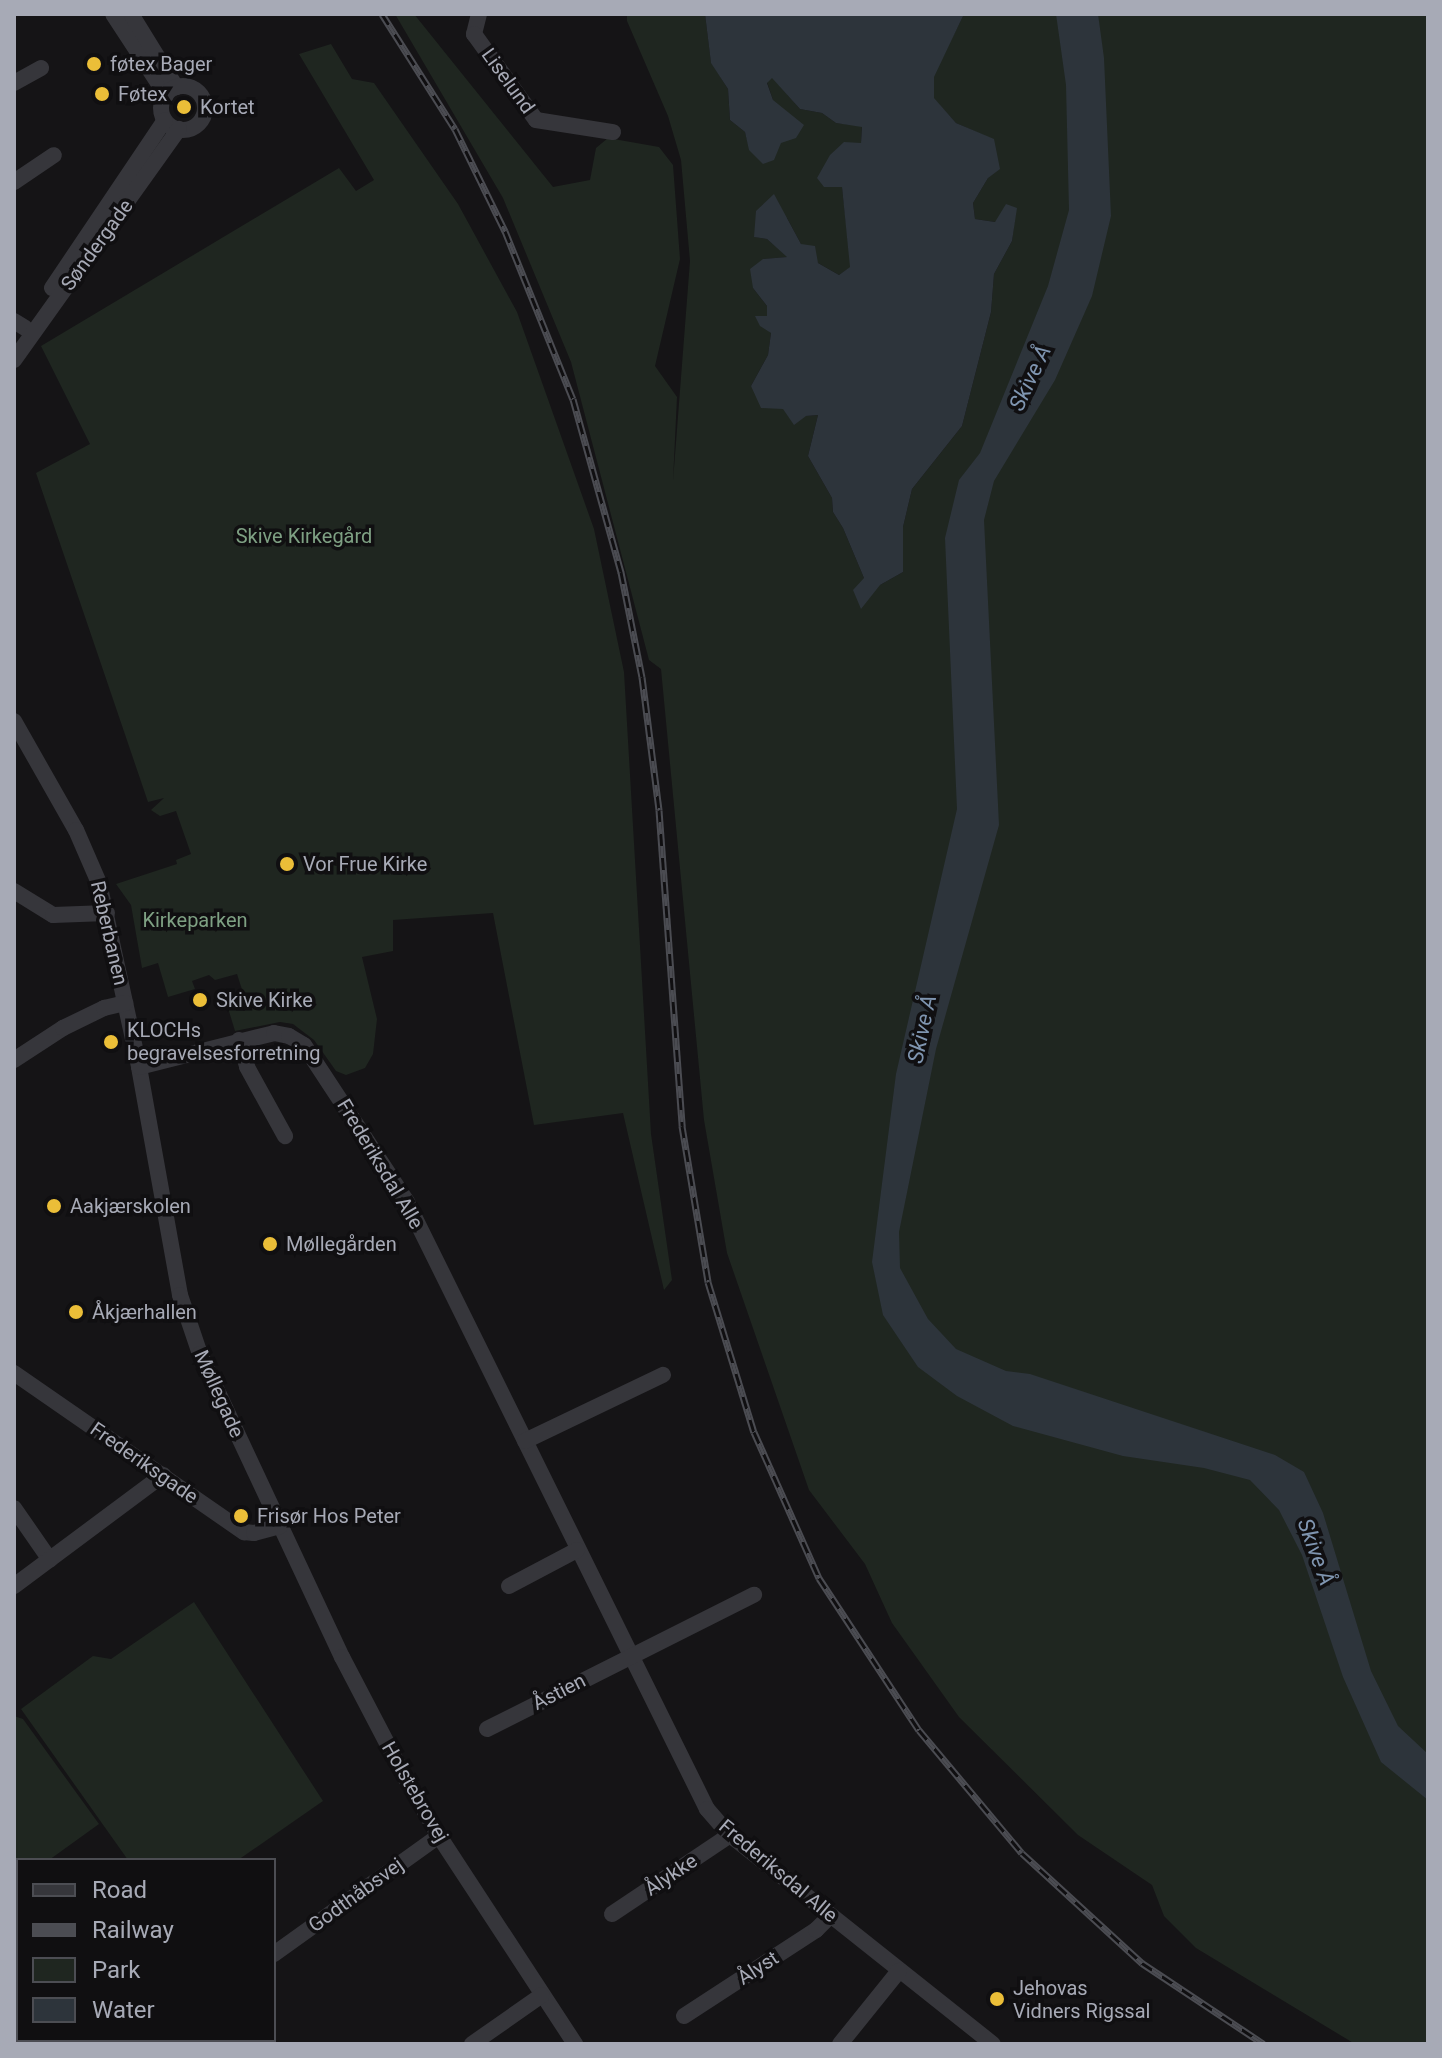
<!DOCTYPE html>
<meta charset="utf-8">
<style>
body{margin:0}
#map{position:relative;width:1442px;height:2058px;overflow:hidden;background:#151416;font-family:Roboto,sans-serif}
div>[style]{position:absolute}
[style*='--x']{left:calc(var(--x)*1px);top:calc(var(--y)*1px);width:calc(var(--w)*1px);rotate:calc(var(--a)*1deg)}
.green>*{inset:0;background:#1f2620}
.water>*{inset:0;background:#2d343b}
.minor>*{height:16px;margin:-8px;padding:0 8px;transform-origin:8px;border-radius:8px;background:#36363b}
.minor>.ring{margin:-8px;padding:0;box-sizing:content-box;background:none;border:16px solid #36363b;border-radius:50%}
.rail>*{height:7px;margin-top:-3.5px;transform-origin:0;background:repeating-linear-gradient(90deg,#100f11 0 12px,#4b4c52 0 24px);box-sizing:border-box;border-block:2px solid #4b4c52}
.dots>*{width:22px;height:22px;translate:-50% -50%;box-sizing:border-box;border:4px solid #100f11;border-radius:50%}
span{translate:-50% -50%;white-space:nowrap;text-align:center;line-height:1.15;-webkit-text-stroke:7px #100f11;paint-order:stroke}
.poi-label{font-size:20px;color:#a7aab6}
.left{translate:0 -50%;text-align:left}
.street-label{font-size:20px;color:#a7aab6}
.park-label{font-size:20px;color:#7ea083}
.water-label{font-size:22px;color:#7f95b0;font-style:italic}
.frame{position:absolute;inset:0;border:16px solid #a7aab6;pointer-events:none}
.legend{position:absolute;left:16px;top:1858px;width:260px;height:184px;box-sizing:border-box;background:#100f11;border:2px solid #4c4d53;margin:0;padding:10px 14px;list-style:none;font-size:24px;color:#a7aab6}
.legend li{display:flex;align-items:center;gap:16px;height:40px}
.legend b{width:40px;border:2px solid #4c4d53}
</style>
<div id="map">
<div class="green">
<i style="clip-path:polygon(395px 14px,414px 14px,553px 187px,590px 180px,596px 148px,608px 138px,659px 147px,673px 165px,680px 259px,655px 366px,677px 397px,673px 481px,690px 261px,681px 160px,668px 116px,627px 21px,627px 14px,705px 14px,711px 62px,728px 89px,730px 120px,745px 132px,750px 150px,773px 100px,767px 82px,772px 77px,800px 109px,822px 113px,836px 123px,862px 126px,861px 144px,842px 187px,851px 267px,839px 275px,818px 263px,801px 244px,787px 218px,755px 237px,767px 239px,788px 257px,764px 259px,757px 265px,753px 288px,767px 306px,767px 316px,756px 316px,771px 333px,768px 355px,751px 386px,783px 409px,806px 416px,818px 415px,808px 456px,832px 498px,833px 512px,843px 528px,864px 578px,880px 585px,903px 572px,903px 527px,912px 489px,962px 426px,991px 312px,994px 274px,1012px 241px,1016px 208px,995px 222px,975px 219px,973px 203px,988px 178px,994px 140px,956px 123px,934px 99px,933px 77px,964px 14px,1428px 14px,1428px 2044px,1355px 2044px,1196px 1948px,1164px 1916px,1152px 1885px,1078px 1835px,959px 1717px,892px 1623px,865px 1564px,809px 1490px,727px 1253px,704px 1120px,661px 669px,649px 660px,571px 362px,503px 198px)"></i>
<i style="clip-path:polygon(331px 44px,352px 79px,374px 83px,458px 204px,517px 312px,594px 529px,624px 672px,651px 1134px,672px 1280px,664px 1290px,623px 1113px,534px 1125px,493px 913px,393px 920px,393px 951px,362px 957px,377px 1019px,373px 1054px,365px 1068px,346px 1075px,336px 1071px,314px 1040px,293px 1024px,280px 1022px,235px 1031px,228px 1008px,246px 1002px,237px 974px,215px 980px,209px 975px,192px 981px,195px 989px,168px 997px,158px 963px,142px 968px,131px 905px,116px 884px,177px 864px,176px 860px,191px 854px,176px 811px,160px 816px,151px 810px,164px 798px,148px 802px,36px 473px,90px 444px,41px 346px,339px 168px,356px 191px,374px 180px,299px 54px)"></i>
<i style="clip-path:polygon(194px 1602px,323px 1801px,238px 1860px,128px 1860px,21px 1709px,93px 1656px,111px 1659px)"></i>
<i style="clip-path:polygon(14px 1716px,23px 1719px,99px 1824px,49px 1860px,18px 1860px,18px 1883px,14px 1885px)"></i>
</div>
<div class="water">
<i style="clip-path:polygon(705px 14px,964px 14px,934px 77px,934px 98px,956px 123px,994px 139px,1000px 169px,988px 178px,973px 203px,975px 219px,995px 222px,1006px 204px,1017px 208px,1012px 241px,994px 274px,991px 312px,962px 426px,912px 489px,903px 527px,903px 572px,880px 585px,861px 609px,853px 590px,864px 578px,843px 528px,833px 512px,832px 498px,808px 456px,818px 415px,806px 416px,794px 425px,783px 409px,761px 408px,751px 386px,768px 355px,771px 333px,760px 326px,755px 316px,767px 316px,767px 306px,753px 288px,750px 269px,763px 259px,787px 257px,767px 239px,754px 237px,756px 211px,774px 194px,801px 244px,815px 246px,818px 263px,839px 275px,850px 267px,842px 187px,824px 187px,817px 178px,830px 155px,844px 142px,861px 143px,862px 127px,836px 123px,822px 113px,800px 109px,772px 78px,767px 83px,773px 100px,804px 125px,796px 138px,781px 143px,774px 160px,763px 164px,749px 150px,745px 132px,730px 120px,728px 89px,711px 63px)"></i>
<i style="clip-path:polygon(1056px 14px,1098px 14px,1104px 58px,1111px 216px,1092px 296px,1055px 380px,994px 481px,984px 520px,999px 825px,936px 1049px,899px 1232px,900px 1268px,928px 1319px,956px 1349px,1006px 1371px,1030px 1374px,1275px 1455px,1304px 1472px,1323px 1513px,1371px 1671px,1398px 1726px,1428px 1754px,1428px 1800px,1381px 1762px,1343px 1677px,1302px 1555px,1279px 1510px,1250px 1480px,1204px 1468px,1123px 1456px,1013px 1426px,957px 1396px,918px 1367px,883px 1315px,872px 1262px,896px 1074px,957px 809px,945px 538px,959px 480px,980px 453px,1048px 286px,1069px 210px,1066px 85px)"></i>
</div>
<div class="minor">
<i style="--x:113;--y:14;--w:97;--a:56.8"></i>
<i style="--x:131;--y:14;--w:86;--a:58.3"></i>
<i style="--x:479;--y:14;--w:21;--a:104"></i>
<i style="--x:474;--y:34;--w:106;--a:54.2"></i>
<i style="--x:536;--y:120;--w:78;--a:8.9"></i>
<i style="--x:14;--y:83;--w:31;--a:-29"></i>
<i class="ring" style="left:161px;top:86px;width:28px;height:28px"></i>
<i style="--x:14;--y:182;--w:48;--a:-34"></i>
<i style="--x:52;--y:288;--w:202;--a:-56.1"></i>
<i style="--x:14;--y:321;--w:13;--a:32"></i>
<i style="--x:14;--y:360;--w:284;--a:-54.5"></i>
<i style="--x:14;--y:721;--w:125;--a:60.4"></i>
<i style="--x:76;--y:830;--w:58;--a:66.5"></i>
<i style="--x:99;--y:883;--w:188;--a:77.7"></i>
<i style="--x:139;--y:1067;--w:232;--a:79.8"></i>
<i style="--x:180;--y:1295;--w:62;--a:71.3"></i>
<i style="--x:200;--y:1354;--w:335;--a:64.9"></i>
<i style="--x:342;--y:1657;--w:130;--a:62.4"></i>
<i style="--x:402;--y:1772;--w:74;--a:60"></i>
<i style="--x:439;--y:1836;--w:249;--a:56.8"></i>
<i style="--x:14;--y:891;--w:46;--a:31.6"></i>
<i style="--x:53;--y:915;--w:54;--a:-2.1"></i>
<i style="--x:239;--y:1040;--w:28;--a:73"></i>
<i style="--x:247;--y:1067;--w:79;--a:61.2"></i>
<i style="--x:14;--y:1060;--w:59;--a:-33.1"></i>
<i style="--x:63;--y:1028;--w:46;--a:-26"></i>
<i style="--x:104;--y:1008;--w:22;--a:-13"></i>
<i style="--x:139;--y:1067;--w:139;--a:-14.1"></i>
<i style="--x:274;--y:1033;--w:15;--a:11"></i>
<i style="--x:289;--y:1036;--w:17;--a:31"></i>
<i style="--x:304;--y:1045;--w:188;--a:56.7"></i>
<i style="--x:407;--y:1202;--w:677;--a:63.7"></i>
<i style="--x:707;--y:1809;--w:35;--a:49"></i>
<i style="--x:730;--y:1835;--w:336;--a:38.5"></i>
<i style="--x:14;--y:1373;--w:280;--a:34.7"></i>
<i style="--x:244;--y:1532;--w:10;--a:6"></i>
<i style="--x:254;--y:1533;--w:27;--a:-15"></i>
<i style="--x:525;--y:1441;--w:153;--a:-25.6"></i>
<i style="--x:14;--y:1508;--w:63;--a:55.3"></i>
<i style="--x:14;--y:1586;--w:186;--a:-36.7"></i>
<i style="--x:509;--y:1586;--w:77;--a:-27.9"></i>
<i style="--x:487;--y:1729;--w:299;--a:-26.7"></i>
<i style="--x:612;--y:1914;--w:142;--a:-33.8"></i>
<i style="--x:274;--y:1954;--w:203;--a:-35.6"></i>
<i style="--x:684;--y:2016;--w:158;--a:-33.1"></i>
<i style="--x:816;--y:1930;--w:20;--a:-45"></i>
<i style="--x:14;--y:2025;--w:6;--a:45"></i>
<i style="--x:29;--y:2040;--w:6;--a:45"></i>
<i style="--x:148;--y:2044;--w:6;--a:-39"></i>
<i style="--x:228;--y:2044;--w:6;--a:-39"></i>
<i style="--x:472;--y:2044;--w:85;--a:-35"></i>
<i style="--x:840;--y:2044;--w:94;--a:-51.1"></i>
</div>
<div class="rail">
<i style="--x:382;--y:14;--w:136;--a:57.6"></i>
<i style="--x:455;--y:129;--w:114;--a:63.9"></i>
<i style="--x:505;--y:231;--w:181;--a:68"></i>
<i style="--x:573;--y:399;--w:180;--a:74.5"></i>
<i style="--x:621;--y:572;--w:107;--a:78.7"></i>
<i style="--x:642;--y:677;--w:134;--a:82.7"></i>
<i style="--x:659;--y:810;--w:317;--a:85.8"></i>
<i style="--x:682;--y:1126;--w:158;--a:80.5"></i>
<i style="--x:708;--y:1282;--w:157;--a:73"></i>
<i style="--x:754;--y:1432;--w:160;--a:66"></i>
<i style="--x:819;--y:1578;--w:182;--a:56.7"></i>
<i style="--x:919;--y:1730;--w:160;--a:50.1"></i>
<i style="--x:1022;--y:1853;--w:163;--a:42.5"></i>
<i style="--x:1142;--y:1963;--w:146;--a:33.6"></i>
</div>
<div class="dots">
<i style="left:94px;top:64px;background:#ebbe38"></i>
<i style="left:102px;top:94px;background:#ebbe38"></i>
<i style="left:184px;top:107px;background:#ebbe38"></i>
<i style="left:287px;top:864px;background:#ebbe38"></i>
<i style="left:200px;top:1000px;background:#ebbe38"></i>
<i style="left:111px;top:1042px;background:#ebbe38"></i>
<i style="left:54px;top:1206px;background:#ebbe38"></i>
<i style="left:270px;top:1244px;background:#ebbe38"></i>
<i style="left:76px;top:1312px;background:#ebbe38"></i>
<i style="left:241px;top:1516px;background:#ebbe38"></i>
<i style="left:997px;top:1999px;background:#ebbe38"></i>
</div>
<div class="poi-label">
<span class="left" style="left:110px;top:64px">føtex Bager</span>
<span class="left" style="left:118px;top:94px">Føtex</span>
<span class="left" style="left:200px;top:107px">Kortet</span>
<span class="left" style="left:303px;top:864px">Vor Frue Kirke</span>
<span class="left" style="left:216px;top:1000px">Skive Kirke</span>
<span class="left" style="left:127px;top:1042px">KLOCHs<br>begravelsesforretning</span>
<span class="left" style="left:70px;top:1206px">Aakjærskolen</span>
<span class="left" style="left:286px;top:1244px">Møllegården</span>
<span class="left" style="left:92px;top:1312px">Åkjærhallen</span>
<span class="left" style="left:257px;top:1516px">Frisør Hos Peter</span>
<span class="left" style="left:1013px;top:2000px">Jehovas<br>Vidners Rigssal</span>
</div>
<div class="street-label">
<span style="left:508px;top:81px;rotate:54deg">Liselund</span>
<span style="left:97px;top:245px;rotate:-54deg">Søndergade</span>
<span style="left:109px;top:933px;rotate:77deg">Reberbanen</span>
<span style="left:380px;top:1164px;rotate:59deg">Frederiksdal Alle</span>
<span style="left:219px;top:1394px;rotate:66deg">Møllegade</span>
<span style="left:144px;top:1463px;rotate:35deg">Frederiksgade</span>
<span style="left:559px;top:1692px;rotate:-27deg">Åstien</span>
<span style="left:415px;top:1792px;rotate:60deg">Holstebrovej</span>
<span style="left:778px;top:1871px;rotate:40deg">Frederiksdal Alle</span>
<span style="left:671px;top:1875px;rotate:-34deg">Ålykke</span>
<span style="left:356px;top:1895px;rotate:-36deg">Godthåbsvej</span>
<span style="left:758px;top:1968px;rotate:-33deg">Ålyst</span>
</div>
<div class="park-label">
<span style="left:304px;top:536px">Skive Kirkegård</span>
<span style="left:195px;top:920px">Kirkeparken</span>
</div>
<div class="water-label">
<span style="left:1030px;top:378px;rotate:-65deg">Skive Å</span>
<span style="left:922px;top:1029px;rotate:-78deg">Skive Å</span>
<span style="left:1316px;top:1552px;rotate:70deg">Skive Å</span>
</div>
<div class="frame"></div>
<ul class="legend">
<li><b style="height:10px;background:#36363b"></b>Road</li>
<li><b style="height:10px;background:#4b4c52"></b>Railway</li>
<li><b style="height:22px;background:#1f2620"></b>Park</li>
<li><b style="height:22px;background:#2d343b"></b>Water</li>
</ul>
</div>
